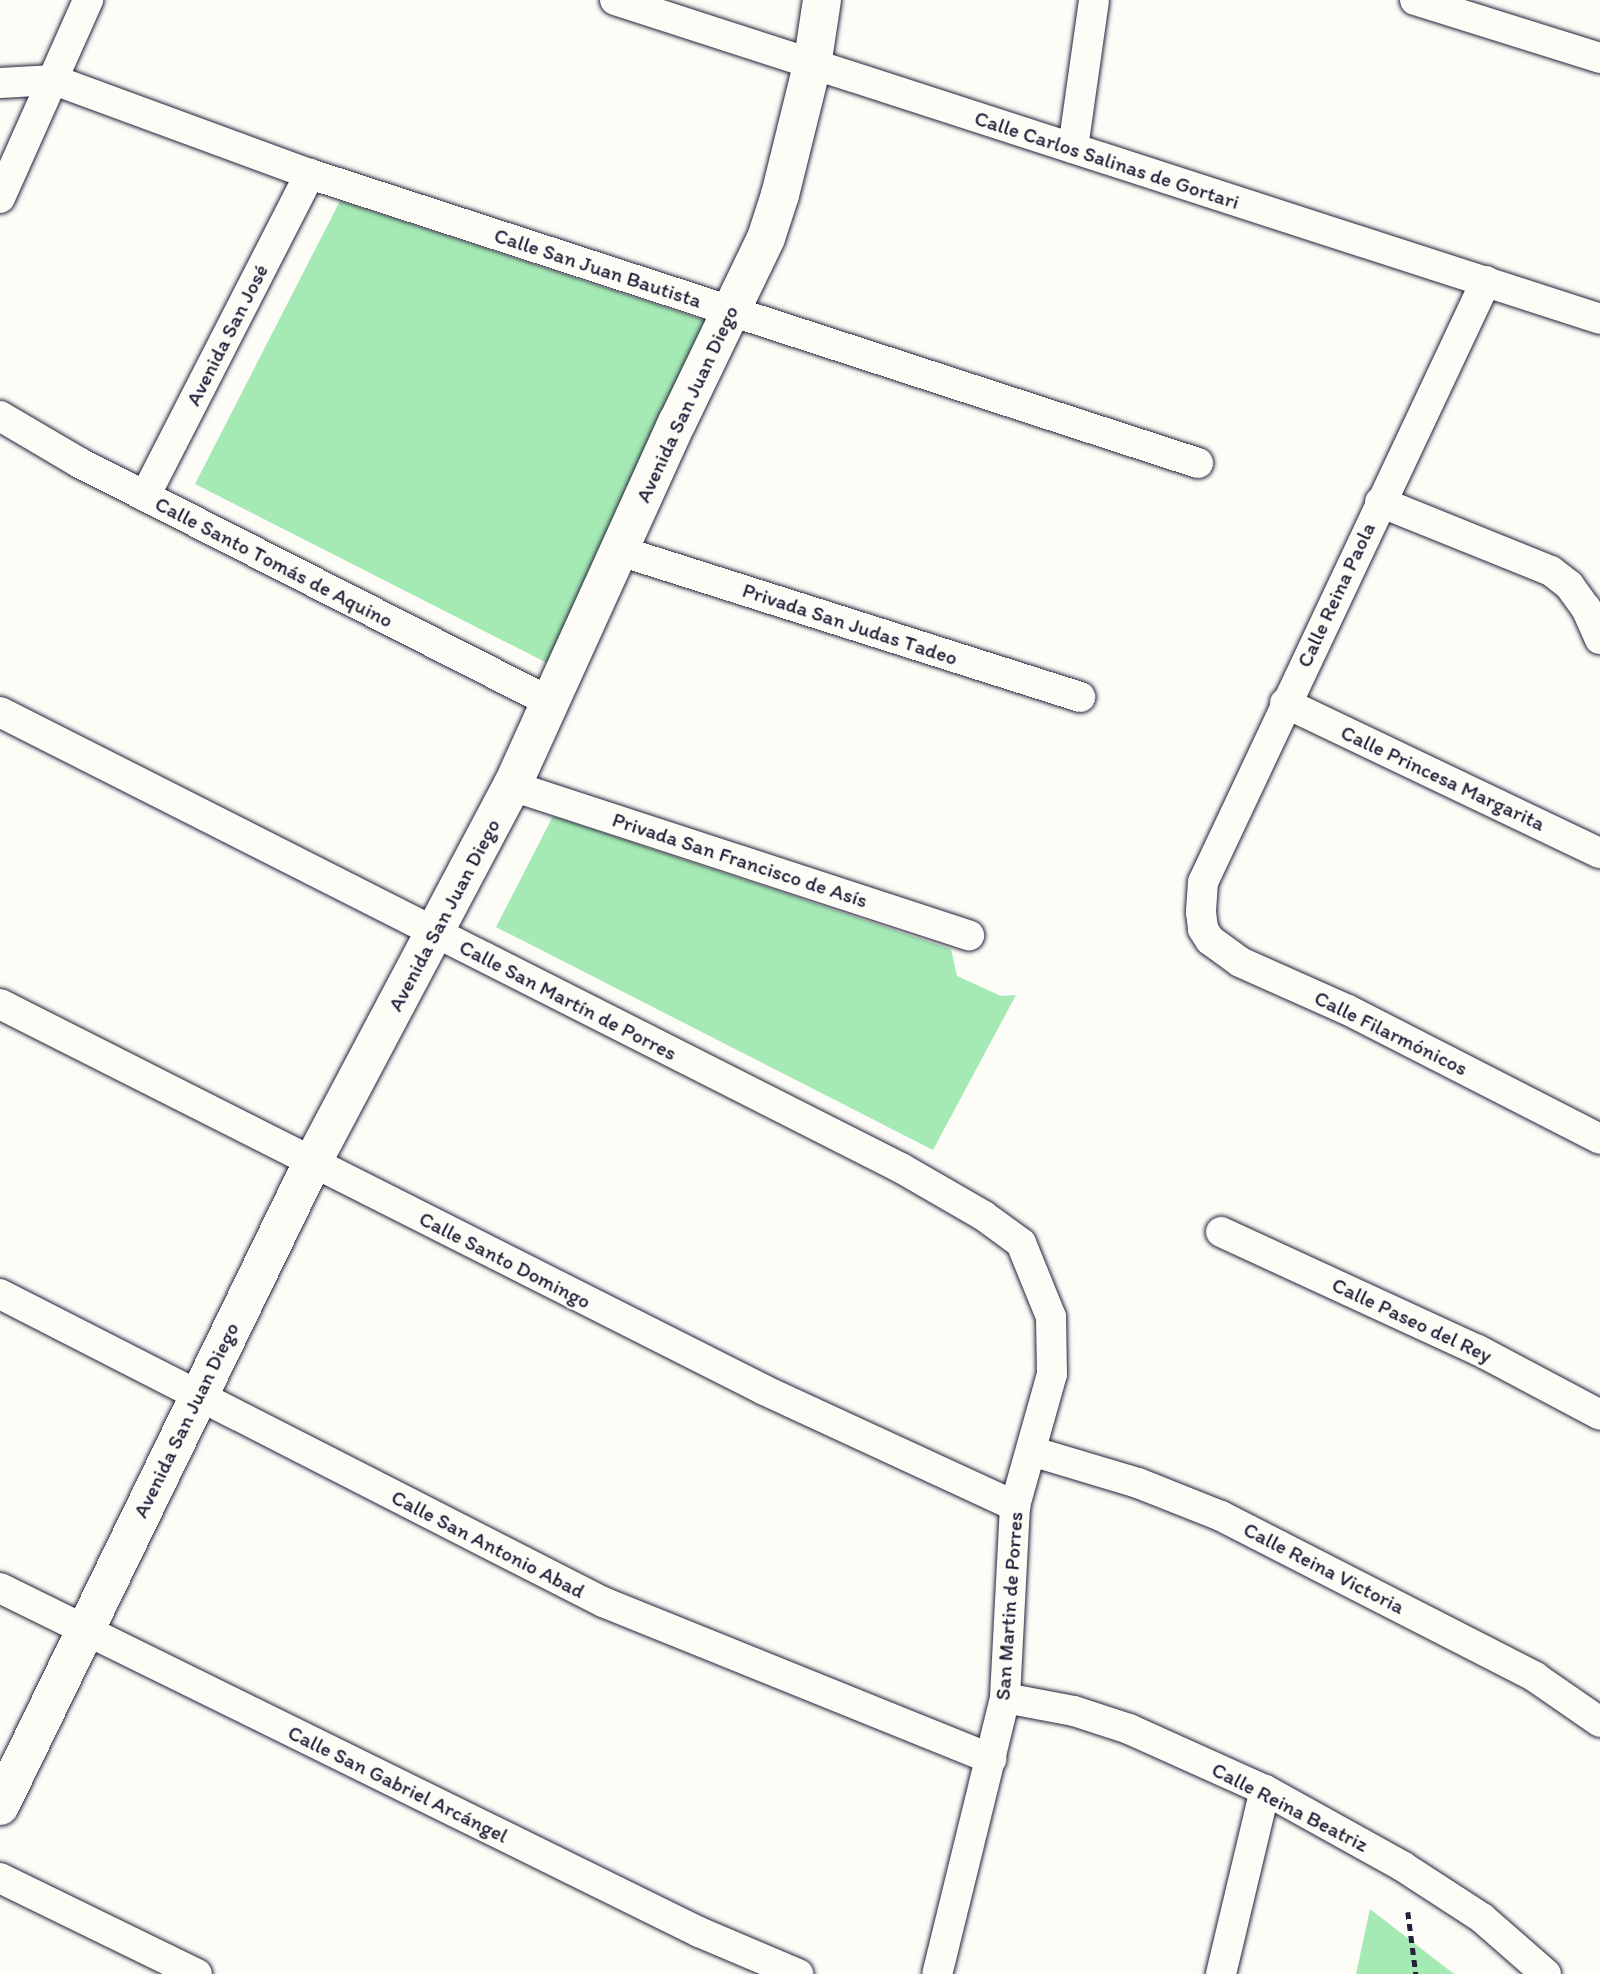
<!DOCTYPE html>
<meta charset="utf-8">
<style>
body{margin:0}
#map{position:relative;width:1600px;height:1974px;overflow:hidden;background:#fdfcf7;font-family:Itim,sans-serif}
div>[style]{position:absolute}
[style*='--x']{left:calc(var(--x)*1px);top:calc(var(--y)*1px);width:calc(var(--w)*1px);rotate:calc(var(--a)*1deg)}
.green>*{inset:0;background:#a5e9b4}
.path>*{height:4.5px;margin-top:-2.25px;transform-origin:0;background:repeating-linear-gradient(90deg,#22223b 0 7px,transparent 0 12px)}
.roads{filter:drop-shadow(0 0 2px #22223b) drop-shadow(0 0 2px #22223b)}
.minor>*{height:30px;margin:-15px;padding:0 15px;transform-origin:15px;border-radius:15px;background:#fdfcf7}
.tertiary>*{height:38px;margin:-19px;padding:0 19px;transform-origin:19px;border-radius:19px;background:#fdfcf7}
span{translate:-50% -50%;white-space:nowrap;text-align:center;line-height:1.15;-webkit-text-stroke:5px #fdfcf7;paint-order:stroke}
.street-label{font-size:21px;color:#22223b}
</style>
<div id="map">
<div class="green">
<i style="clip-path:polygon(340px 201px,713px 323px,553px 666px,195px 484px)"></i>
<i style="clip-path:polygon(553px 816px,951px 949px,957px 976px,1001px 996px,1016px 995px,933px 1150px,496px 927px)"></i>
<i style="clip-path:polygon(1370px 1909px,1454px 1974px,1356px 1974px)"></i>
</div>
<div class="path">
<i style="--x:1408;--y:1912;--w:63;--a:82.6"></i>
</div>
<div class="roads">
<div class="minor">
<i style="--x:615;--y:0;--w:1035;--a:17.94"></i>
<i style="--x:1415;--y:0;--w:194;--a:17.4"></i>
<i style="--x:0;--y:83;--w:54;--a:-3.2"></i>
<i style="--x:54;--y:80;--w:273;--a:20.2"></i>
<i style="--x:310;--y:174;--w:934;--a:18.03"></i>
<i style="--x:1073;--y:148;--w:149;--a:-81.9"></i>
<i style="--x:0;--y:198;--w:217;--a:-66"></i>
<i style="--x:1486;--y:281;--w:664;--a:115.21"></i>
<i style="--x:1203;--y:882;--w:30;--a:94"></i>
<i style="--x:1201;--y:912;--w:17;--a:83"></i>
<i style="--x:1203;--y:929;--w:13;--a:58"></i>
<i style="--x:1210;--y:940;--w:37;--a:36"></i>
<i style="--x:1240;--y:962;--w:118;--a:24"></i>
<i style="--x:1348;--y:1010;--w:283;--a:27.1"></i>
<i style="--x:0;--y:416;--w:91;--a:30.5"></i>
<i style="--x:78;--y:462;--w:532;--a:26.95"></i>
<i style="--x:145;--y:496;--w:362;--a:-62.9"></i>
<i style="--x:1380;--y:502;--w:184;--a:22"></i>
<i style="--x:1551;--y:571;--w:23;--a:38"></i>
<i style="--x:1569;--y:585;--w:29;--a:54"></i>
<i style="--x:1586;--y:608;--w:34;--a:66"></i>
<i style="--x:620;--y:551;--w:483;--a:17.6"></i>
<i style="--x:1285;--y:703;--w:349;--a:25.5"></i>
<i style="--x:0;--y:712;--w:1010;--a:26.84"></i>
<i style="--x:901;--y:1168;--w:96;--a:30"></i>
<i style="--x:984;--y:1216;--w:46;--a:36.1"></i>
<i style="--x:1021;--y:1243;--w:80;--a:67.9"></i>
<i style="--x:1051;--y:1317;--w:57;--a:89"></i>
<i style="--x:1052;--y:1374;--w:137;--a:105.7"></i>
<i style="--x:1015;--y:1506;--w:192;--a:93"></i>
<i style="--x:1005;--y:1698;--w:284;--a:103.8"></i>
<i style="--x:512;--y:786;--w:481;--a:18.1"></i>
<i style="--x:0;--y:1004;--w:856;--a:26.8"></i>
<i style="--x:764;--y:1390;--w:277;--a:24.8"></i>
<i style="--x:1221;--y:1232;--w:283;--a:24.7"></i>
<i style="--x:1478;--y:1350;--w:138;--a:28"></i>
<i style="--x:0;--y:1294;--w:677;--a:27.06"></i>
<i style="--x:603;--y:1602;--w:419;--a:22"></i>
<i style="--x:1031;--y:1451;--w:112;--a:16.7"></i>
<i style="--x:1138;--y:1483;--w:89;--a:21.7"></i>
<i style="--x:1221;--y:1516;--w:353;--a:27.1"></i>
<i style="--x:1535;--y:1677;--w:79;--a:34.7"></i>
<i style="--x:0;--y:1588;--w:779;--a:26.2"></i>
<i style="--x:699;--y:1932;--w:108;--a:23"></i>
<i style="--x:1005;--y:1698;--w:70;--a:10.7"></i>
<i style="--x:1074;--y:1711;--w:58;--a:18.1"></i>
<i style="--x:1129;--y:1729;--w:149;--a:24.2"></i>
<i style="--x:1265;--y:1790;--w:157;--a:29"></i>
<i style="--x:1402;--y:1866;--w:95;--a:33"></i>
<i style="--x:1482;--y:1918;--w:85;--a:41.2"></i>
<i style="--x:0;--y:1878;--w:219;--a:26"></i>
<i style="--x:1221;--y:1974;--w:189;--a:-76.6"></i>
</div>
<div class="tertiary">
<i style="--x:0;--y:1806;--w:715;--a:-64.12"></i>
<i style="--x:312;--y:1163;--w:427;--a:-62.1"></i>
<i style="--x:512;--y:786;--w:399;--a:-65.6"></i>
<i style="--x:677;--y:423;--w:205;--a:-64.3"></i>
<i style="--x:766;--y:238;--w:45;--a:-72"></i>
<i style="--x:780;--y:195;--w:133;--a:-76.1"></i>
<i style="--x:812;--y:66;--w:67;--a:-81.4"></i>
</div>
</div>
<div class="street-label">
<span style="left:1107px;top:160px;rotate:18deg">Calle Carlos Salinas de Gortari</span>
<span style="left:598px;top:268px;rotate:18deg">Calle San Juan Bautista</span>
<span style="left:227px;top:335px;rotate:-63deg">Avenida San José</span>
<span style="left:687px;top:404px;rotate:-65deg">Avenida San Juan Diego</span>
<span style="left:274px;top:562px;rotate:27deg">Calle Santo Tomás de Aquino</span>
<span style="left:1336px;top:595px;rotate:-65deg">Calle Reina Paola</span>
<span style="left:850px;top:624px;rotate:18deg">Privada San Judas Tadeo</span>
<span style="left:1443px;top:778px;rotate:25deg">Calle Princesa Margarita</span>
<span style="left:740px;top:860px;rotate:18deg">Privada San Francisco de Asís</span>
<span style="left:444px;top:915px;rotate:-62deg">Avenida San Juan Diego</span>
<span style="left:568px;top:1000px;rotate:27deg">Calle San Martín de Porres</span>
<span style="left:1391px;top:1033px;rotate:26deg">Calle Filarmónicos</span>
<span style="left:505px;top:1260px;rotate:27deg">Calle Santo Domingo</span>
<span style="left:1412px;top:1320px;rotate:25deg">Calle Paseo del Rey</span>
<span style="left:186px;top:1420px;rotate:-64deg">Avenida San Juan Diego</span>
<span style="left:488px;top:1544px;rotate:27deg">Calle San Antonio Abad</span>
<span style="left:1324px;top:1568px;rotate:27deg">Calle Reina Victoria</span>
<span style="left:1009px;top:1606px;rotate:-86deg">San Martin de Porres</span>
<span style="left:398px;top:1784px;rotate:26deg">Calle San Gabriel Arcángel</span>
<span style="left:1290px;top:1807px;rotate:27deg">Calle Reina Beatriz</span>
</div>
</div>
